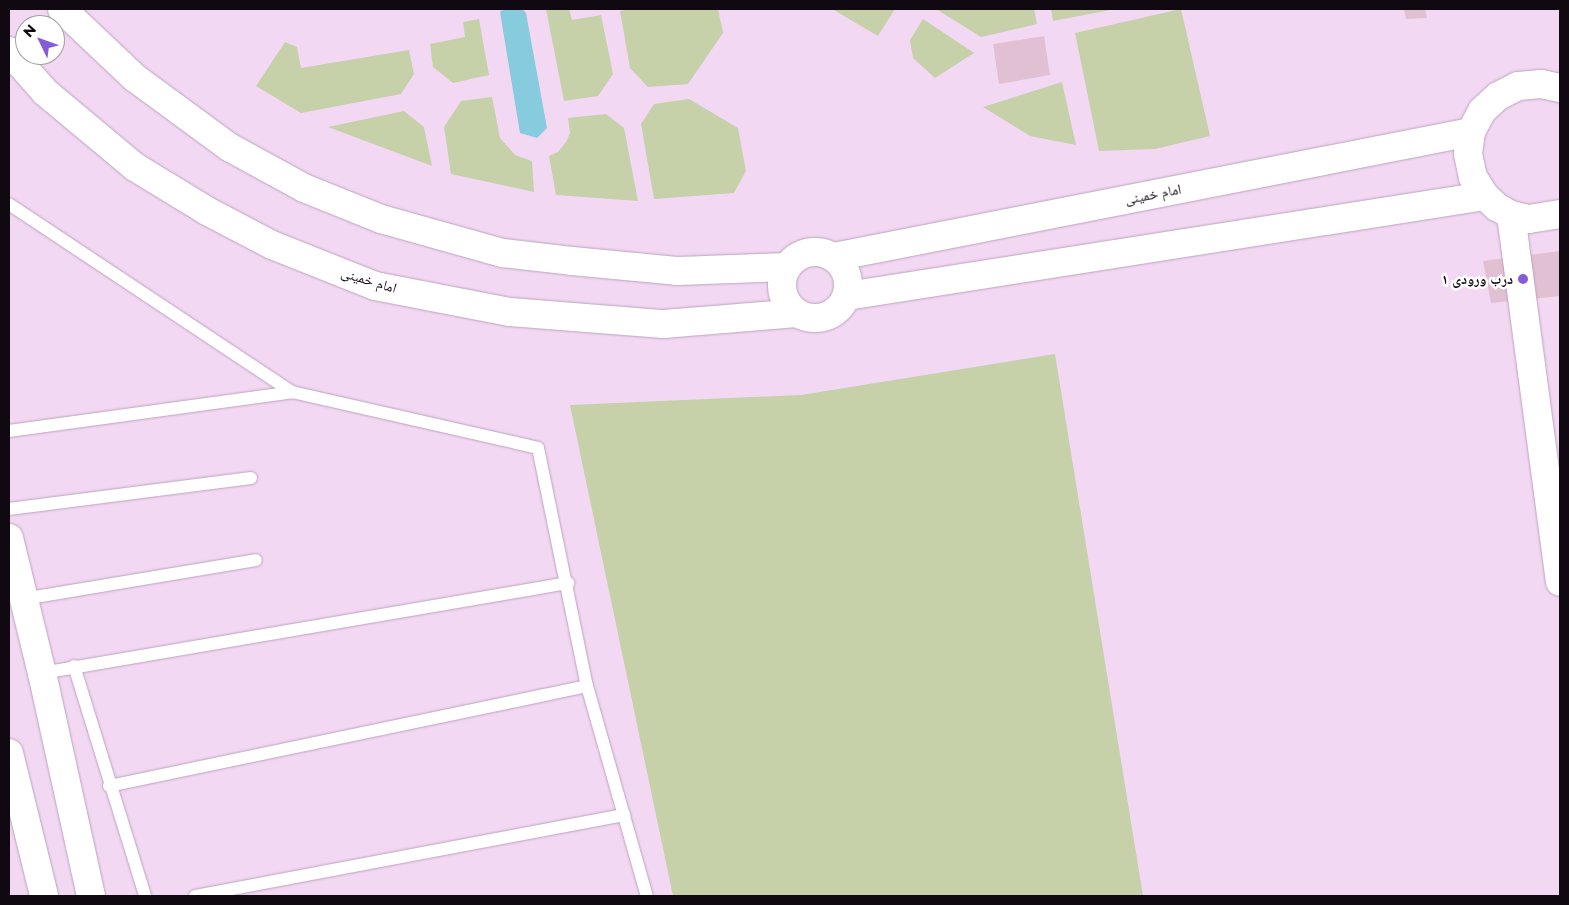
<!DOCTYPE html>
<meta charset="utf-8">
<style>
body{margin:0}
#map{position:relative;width:1569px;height:905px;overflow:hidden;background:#f3d8f3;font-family:Montserrat,"Noto Naskh Arabic",sans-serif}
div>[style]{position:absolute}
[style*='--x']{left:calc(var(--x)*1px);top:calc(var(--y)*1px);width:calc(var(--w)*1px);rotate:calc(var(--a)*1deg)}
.green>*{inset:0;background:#c6d0a9}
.water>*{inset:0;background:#87cbdf}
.building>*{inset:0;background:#e2c0d3}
.roads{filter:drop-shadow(0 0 1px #bca3bc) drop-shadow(0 0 1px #bca3bc)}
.service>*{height:12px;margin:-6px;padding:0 6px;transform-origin:6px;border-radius:6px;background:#fff}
.tertiary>*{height:28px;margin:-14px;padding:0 14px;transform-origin:14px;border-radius:14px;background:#fff}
.tertiary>.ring{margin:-14px;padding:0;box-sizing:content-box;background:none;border:28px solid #fff;border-radius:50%}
.dots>*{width:14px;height:14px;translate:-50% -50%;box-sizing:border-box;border:2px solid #fff;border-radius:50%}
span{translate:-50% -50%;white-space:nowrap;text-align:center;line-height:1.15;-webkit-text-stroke:5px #fff;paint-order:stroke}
.street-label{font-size:14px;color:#110911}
.poi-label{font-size:14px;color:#110911;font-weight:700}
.right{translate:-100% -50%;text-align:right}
.frame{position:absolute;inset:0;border:10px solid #110911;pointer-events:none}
.north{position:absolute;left:15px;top:15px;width:50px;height:50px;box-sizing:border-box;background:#fff;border:1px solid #a09da0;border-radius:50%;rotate:312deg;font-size:14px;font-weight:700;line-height:20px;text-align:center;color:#110911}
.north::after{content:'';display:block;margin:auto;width:18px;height:22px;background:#855cd6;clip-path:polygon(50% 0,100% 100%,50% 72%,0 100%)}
</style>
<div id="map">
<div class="green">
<i style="clip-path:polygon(546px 9px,569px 9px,572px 20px,601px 15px,613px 74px,598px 96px,564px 101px)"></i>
<i style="clip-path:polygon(632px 9px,718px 9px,723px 33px,688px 84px,648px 87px,630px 68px,620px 11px)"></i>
<i style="clip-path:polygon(832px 9px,895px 9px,878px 36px)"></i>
<i style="clip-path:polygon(936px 9px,1034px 9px,1037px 24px,981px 37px)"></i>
<i style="clip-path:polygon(1051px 9px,1115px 9px,1053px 21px)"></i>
<i style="clip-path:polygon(1181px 9px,1210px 136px,1155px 149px,1099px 151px,1075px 33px)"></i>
<i style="clip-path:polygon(479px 19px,489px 75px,453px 83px,433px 67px,430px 44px,465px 37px,463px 22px)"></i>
<i style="clip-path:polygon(923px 19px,974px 53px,935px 78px,913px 58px,910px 40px)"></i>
<i style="clip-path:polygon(285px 42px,297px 47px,301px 68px,409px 50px,414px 74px,401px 94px,301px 113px,256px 86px)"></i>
<i style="clip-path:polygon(1062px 82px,1076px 145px,1030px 136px,983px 107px)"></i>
<i style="clip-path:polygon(492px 97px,500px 138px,515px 155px,532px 161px,534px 192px,451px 174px,444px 127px,461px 101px)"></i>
<i style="clip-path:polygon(689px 99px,738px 128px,746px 171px,734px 193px,654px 199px,641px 124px,654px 104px)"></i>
<i style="clip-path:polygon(404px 111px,424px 127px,432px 166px,328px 127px)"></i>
<i style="clip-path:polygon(606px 114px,624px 128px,638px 201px,556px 195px,549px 156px,558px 152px,566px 142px,570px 133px,568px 118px)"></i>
<i style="clip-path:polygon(1055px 354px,1143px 896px,673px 896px,570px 405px,801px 395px)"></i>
</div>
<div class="water">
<i style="clip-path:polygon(504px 9px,522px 9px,526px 13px,547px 128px,537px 138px,520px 133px,500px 12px)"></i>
</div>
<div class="building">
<i style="clip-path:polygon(1404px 9px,1425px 9px,1427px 18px,1406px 19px)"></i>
<i style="clip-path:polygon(1044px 36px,1050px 75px,999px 84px,993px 44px)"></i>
<i style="clip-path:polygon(1560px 251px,1560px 296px,1491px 303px,1483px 261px)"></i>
</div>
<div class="roads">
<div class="service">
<i style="--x:9;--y:204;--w:340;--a:33.6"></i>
<i style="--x:292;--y:392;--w:252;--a:12.8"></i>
<i style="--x:538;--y:448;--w:243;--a:78.4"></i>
<i style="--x:587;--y:686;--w:218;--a:74.1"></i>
<i style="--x:9;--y:431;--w:286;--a:-7.8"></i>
<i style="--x:9;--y:509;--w:244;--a:-7.3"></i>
<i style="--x:23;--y:599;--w:236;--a:-9.5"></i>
<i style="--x:74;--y:666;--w:241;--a:72.8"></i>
<i style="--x:42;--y:673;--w:534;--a:-9.71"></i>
<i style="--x:109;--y:786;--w:488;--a:-11.8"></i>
<i style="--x:195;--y:896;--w:437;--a:-10.7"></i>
</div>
<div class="tertiary">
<i style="--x:62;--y:9;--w:100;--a:43.4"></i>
<i style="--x:135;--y:78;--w:117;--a:36.3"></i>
<i style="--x:229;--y:147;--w:85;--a:28.7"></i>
<i style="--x:304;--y:188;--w:83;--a:21.9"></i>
<i style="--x:381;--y:219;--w:127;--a:15.6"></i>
<i style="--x:503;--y:253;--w:69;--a:6.6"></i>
<i style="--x:572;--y:261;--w:105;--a:5.4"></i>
<i style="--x:677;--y:271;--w:110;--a:-2.1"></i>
<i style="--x:9;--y:51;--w:55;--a:48.7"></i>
<i style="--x:45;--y:92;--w:117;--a:39.8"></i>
<i style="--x:135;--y:167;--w:84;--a:31.4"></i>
<i style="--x:207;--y:211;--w:73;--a:27.6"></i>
<i style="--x:272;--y:245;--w:111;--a:21.7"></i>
<i style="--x:375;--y:286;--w:137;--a:10.9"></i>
<i style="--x:510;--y:312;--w:154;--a:4.5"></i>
<i style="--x:664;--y:324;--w:133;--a:-4.7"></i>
<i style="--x:1560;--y:88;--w:19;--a:-168"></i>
<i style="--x:1541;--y:84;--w:23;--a:175"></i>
<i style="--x:1518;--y:86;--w:22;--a:153"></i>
<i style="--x:1498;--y:96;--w:22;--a:137"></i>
<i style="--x:1482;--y:111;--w:24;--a:118"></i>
<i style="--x:1471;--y:132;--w:22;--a:98"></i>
<i style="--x:1468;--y:154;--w:24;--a:78"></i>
<i style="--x:1473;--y:177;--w:22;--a:58"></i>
<i style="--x:1485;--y:196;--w:16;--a:43"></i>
<i style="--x:1497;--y:207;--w:16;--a:30"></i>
<i style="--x:1511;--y:215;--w:18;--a:13"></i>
<i style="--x:1529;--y:219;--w:31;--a:-9"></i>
<i style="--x:1511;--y:215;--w:370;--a:82.4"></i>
<i class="ring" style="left:782px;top:252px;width:38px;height:38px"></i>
<i style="--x:834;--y:257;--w:649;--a:-11.1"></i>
<i style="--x:847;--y:296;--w:646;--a:-8.91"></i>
<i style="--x:9;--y:538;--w:139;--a:76.3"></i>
<i style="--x:42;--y:673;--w:228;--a:77.6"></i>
<i style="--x:9;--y:753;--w:147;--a:76.2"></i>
</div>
</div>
<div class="dots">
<i style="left:1523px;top:279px;background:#855cd6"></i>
</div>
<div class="street-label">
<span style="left:1153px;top:194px;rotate:-11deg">امام خمینی</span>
<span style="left:369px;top:280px;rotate:17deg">امام خمینی</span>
</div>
<div class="poi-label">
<span class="right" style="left:1513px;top:279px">درب ورودی ۱</span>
</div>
<div class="frame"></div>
<div class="north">N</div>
</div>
